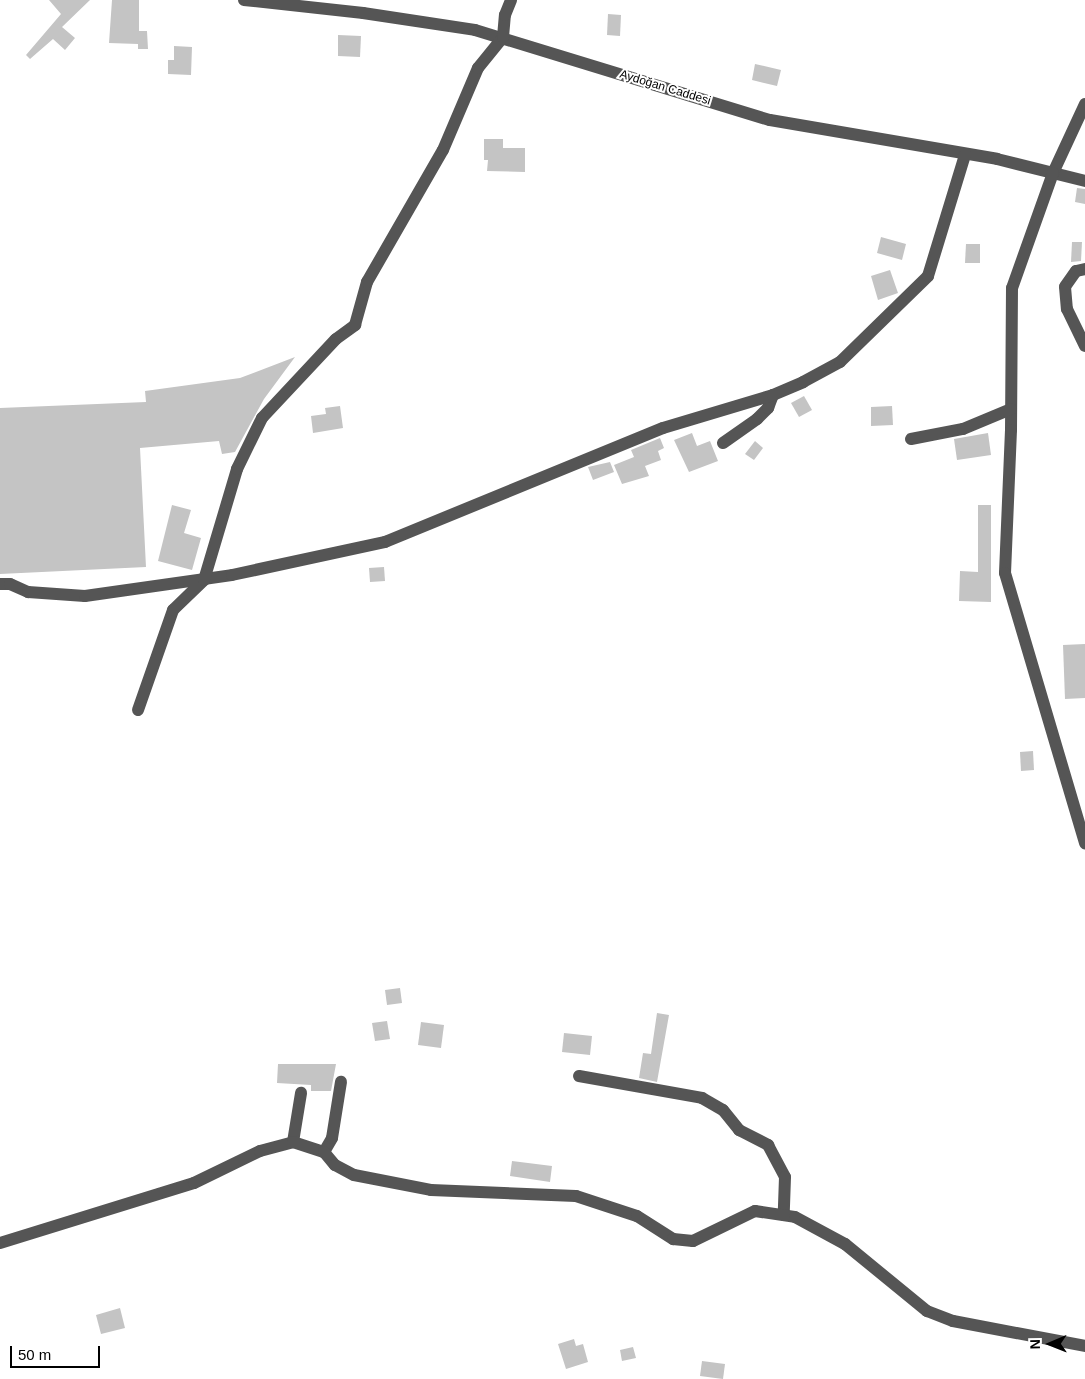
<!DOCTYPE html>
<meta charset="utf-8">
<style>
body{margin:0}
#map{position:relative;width:1085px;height:1379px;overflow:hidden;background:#fff;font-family:Arial,sans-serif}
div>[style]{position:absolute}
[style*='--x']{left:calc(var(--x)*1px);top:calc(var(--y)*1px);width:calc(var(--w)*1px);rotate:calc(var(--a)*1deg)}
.building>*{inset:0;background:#c4c4c4}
.minor>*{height:12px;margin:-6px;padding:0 6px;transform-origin:6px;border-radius:6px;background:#555}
span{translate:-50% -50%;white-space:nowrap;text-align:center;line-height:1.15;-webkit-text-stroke:4px #fff;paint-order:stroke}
.street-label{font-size:12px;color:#000}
.north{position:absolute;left:1025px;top:1319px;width:50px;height:50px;-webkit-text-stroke:4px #fff;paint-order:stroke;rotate:269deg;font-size:14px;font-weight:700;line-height:20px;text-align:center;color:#000}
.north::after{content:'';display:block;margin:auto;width:18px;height:22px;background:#000;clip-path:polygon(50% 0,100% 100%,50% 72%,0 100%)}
.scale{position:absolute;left:10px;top:1346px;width:90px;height:22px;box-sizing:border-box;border:2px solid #000;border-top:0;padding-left:6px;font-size:15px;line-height:18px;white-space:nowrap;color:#000;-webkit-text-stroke:4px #fff;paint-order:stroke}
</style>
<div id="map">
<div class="building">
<i style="clip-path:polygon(49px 0,90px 0,62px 27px,75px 38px,65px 50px,53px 39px,30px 59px,26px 55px,61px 14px)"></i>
<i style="clip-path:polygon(112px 0,139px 0,139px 31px,147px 31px,148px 49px,138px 49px,138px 44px,109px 43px)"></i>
<i style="clip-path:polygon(608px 14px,621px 15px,620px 36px,607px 35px)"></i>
<i style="clip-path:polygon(338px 35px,361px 36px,360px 57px,338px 56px)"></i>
<i style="clip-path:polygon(174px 46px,192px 47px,191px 75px,168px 74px,168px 60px,174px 60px)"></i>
<i style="clip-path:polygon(755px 64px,781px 70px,777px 86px,752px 80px)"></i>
<i style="clip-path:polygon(484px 139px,503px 139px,503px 148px,525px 148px,525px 172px,487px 171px,488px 160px,484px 160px)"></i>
<i style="clip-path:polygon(1077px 188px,1085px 189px,1085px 204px,1075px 202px)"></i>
<i style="clip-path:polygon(881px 237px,906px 244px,902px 260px,877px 253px)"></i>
<i style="clip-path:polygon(1072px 242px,1082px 242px,1081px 261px,1071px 262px)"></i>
<i style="clip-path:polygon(966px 244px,980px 244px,980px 263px,965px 263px)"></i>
<i style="clip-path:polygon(890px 270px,898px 293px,878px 300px,871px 276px)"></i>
<i style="clip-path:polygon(295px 357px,264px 399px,235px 452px,222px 454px,219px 441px,140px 448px,146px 567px,0 574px,0 408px,146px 402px,145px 391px,240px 378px)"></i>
<i style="clip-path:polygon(804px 396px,812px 410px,799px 417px,791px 403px)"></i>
<i style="clip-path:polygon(340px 406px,343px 428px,313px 433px,311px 416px,326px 414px,325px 408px)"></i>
<i style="clip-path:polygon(892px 406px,893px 425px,871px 426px,871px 407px)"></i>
<i style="clip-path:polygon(692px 433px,697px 446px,710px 441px,718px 461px,689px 472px,674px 440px)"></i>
<i style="clip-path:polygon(988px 433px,991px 455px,957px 460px,954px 439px)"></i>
<i style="clip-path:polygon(660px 438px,664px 448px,658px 451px,661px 460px,645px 466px,649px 476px,622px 484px,614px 465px,634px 457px,631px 450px)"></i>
<i style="clip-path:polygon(755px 441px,763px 448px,754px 460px,745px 454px)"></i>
<i style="clip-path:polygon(610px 462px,614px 472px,593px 480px,588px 467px)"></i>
<i style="clip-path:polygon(172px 505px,191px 510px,184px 533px,201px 538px,192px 570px,158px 561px)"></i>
<i style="clip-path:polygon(978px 505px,991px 505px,991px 602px,959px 601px,960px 571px,978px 572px)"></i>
<i style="clip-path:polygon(384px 567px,385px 581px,370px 582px,369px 568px)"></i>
<i style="clip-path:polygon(1085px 644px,1085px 698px,1065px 699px,1063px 645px)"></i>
<i style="clip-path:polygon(1033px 751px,1034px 770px,1021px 771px,1020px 752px)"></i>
<i style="clip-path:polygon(400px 988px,402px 1003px,387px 1005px,385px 990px)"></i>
<i style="clip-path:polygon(657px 1013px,669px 1015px,657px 1082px,639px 1078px,643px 1053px,651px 1054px)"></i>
<i style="clip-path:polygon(387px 1021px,390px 1039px,375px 1041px,372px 1023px)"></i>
<i style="clip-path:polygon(421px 1022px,444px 1025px,441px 1048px,418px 1045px)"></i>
<i style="clip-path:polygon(564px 1033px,592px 1036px,590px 1055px,562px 1052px)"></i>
<i style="clip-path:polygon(278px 1064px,336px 1064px,331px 1091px,311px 1091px,311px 1085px,277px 1083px)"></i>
<i style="clip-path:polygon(512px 1161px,552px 1166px,550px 1182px,510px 1176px)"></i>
<i style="clip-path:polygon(120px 1308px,125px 1328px,101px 1334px,96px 1315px)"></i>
<i style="clip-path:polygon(574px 1339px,576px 1346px,583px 1344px,588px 1362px,566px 1369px,558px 1344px)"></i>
<i style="clip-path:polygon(633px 1347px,636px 1358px,622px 1361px,620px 1350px)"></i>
<i style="clip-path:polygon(702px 1361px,725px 1364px,723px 1379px,700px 1376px)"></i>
</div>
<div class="minor">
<i style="--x:244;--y:0;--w:120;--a:6.2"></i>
<i style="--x:363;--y:13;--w:113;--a:8.6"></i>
<i style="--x:475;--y:30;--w:308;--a:17"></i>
<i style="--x:770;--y:120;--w:230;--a:9.7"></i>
<i style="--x:997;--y:159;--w:91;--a:14"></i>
<i style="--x:1085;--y:104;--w:76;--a:114.9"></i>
<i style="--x:1053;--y:173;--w:122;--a:109.6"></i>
<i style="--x:1012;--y:288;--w:142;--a:90.4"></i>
<i style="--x:1011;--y:430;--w:143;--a:92.4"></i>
<i style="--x:1005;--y:573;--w:282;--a:73.5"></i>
<i style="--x:1085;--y:269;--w:9;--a:167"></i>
<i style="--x:1076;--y:271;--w:19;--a:125"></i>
<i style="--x:1065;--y:287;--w:22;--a:85"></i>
<i style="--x:1067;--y:309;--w:41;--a:64.1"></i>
<i style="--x:911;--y:439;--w:53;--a:-10.9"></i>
<i style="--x:963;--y:429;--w:52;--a:-22.6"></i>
<i style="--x:723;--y:443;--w:42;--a:-35.2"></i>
<i style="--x:757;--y:419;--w:16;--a:-45"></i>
<i style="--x:768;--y:408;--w:14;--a:-69"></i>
<i style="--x:0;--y:584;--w:10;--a:0"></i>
<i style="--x:10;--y:584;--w:20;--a:24"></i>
<i style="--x:28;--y:592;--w:57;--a:4"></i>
<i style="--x:85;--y:596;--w:148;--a:-8.1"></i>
<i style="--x:232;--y:575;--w:157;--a:-12.2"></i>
<i style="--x:385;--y:542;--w:300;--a:-22.3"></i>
<i style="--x:663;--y:428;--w:115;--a:-16.7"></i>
<i style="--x:773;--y:395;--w:33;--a:-23"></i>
<i style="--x:803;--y:382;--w:42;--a:-28.4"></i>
<i style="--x:840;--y:362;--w:123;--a:-44.3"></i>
<i style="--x:928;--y:276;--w:127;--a:-73"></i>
<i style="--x:138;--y:710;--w:106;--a:-70.7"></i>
<i style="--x:173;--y:610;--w:43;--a:-44.1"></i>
<i style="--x:204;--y:580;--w:116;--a:-73.4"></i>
<i style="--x:237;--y:469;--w:57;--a:-63.9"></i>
<i style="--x:262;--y:418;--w:108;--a:-46.9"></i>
<i style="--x:336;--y:339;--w:24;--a:-36"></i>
<i style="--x:355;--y:325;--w:45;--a:-74.4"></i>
<i style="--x:367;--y:282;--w:152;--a:-60.1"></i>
<i style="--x:443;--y:150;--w:89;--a:-66.9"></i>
<i style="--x:478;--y:68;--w:40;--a:-51"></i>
<i style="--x:503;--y:37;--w:22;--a:-85"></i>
<i style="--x:505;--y:15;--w:16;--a:-68"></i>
<i style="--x:579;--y:1076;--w:125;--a:10.1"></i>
<i style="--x:702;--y:1098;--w:24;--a:30"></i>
<i style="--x:723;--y:1110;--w:26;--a:51"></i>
<i style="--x:739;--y:1130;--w:33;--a:27"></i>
<i style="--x:768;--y:1145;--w:36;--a:62"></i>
<i style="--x:785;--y:1177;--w:38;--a:92"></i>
<i style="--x:293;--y:1142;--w:50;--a:-80.7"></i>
<i style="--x:324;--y:1152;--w:16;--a:-60"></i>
<i style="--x:332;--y:1138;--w:57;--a:-80.9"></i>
<i style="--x:0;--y:1243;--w:203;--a:-17.2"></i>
<i style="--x:194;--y:1183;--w:73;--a:-25.9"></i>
<i style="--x:260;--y:1151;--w:34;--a:-15"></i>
<i style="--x:293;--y:1142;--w:33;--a:18"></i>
<i style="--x:324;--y:1152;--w:17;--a:50"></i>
<i style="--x:335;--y:1165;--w:21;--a:28"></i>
<i style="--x:354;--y:1175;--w:78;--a:11"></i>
<i style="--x:431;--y:1190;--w:145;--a:2.4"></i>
<i style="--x:576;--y:1196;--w:64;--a:18.2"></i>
<i style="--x:637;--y:1216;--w:43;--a:32.6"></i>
<i style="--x:673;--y:1239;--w:20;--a:6"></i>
<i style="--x:693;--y:1241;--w:69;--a:-25.8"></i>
<i style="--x:755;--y:1211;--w:40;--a:8.5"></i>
<i style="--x:795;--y:1217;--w:57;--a:28.4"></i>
<i style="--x:845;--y:1244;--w:106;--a:39.3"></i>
<i style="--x:927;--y:1311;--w:28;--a:21"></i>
<i style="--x:953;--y:1321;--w:134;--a:10.7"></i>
</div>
<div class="street-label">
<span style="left:665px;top:88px;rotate:17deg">Aydoğan Caddesi</span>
</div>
<div class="north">N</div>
<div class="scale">50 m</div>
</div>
